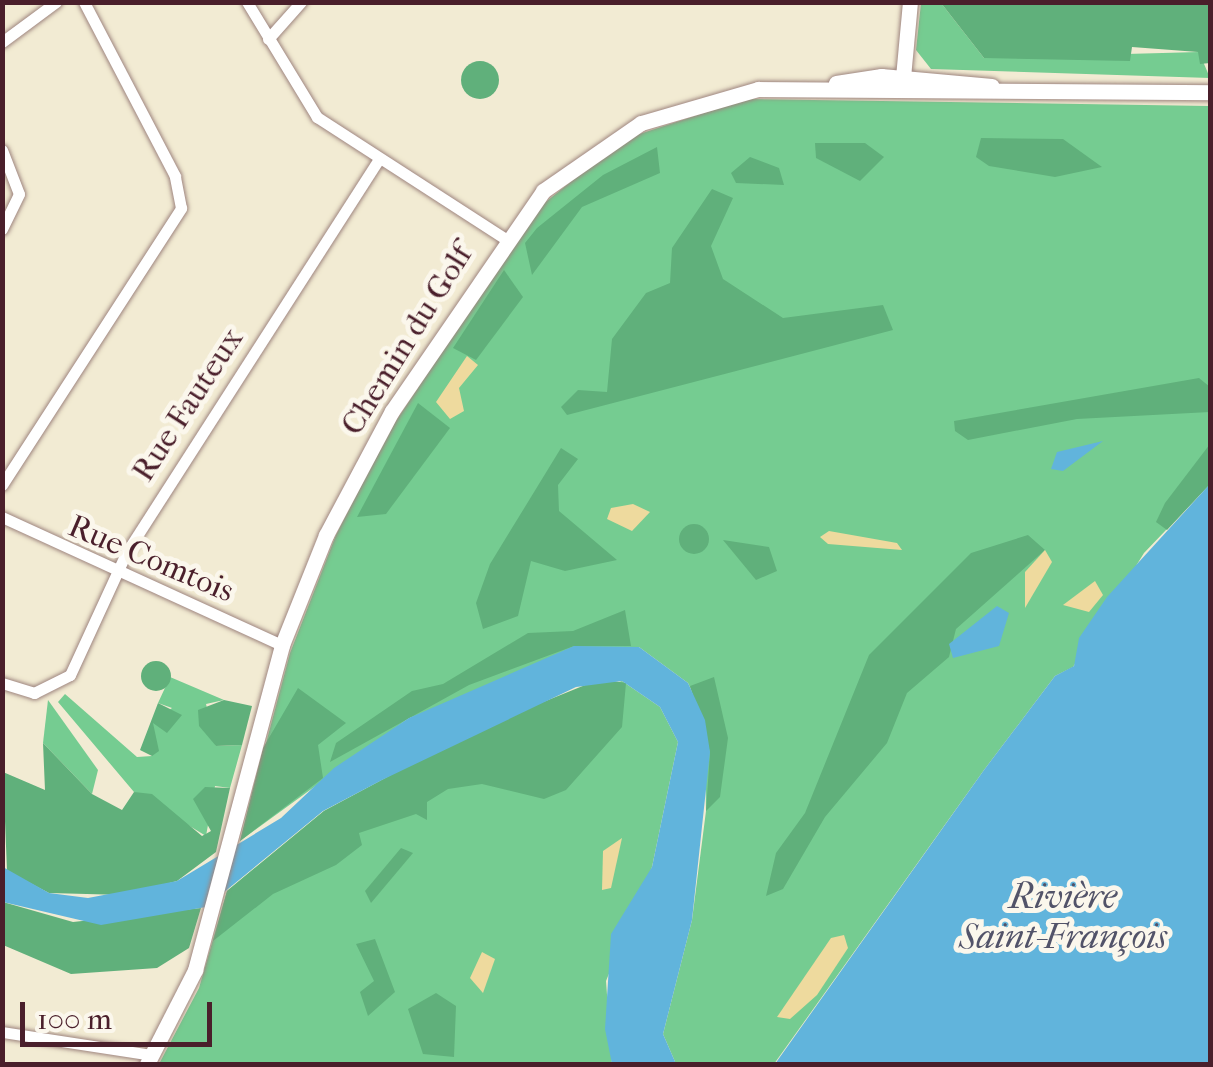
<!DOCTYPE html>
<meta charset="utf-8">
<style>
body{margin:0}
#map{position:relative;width:1213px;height:1067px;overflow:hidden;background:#f2ebd3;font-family:"IM FELL French Canon",serif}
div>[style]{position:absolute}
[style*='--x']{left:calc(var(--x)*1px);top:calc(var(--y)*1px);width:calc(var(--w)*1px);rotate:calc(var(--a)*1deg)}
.green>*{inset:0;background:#75cc91}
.forest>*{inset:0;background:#60b07b}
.round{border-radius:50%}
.sand>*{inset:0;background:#eeda9e}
.water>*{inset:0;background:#61b4dc}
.roads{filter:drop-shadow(0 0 2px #9e857f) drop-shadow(0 0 2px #9e857f)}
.street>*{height:11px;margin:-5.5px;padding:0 5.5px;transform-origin:5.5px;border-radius:5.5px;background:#fff}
.secondary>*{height:15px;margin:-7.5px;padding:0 7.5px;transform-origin:7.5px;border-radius:7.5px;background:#fff}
span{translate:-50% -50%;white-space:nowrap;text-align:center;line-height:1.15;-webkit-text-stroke:10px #fbf7ec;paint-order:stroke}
.street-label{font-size:32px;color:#4a1f2b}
.water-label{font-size:35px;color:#525369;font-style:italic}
.frame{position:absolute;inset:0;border:5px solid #4a1f2b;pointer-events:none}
.scale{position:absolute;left:20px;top:1002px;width:192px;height:45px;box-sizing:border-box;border:5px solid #4a1f2b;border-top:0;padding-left:12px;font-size:30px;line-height:35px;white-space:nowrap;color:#4a1f2b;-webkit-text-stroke:8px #fbf7ec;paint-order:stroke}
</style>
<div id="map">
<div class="green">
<i style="clip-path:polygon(921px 3px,941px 3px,984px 58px,1199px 52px,1210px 78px,931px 69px,916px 50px)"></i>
<i style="clip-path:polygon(747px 99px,1210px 106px,1210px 484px,1144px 553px,1073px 667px,1055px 676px,984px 770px,774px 1064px,676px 1064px,663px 1034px,692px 920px,706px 811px,705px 720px,688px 683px,639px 647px,409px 718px,240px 841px,290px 653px,336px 535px,388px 433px,537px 209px,624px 139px)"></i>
<i style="clip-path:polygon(170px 677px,224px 700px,206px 704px,216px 746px,242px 745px,230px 788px,215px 786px,206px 836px,134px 792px,58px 702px,65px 694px,137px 757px,152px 756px,153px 722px,172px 708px,158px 703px)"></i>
<i style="clip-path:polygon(622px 681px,660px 707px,678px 742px,652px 867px,606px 981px,612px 1064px,160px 1062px,199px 988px,227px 891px,324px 811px,479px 728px)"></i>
<i style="clip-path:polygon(48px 700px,98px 770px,92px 794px,43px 743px)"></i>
</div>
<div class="forest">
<i style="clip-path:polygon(941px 3px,1210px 3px,1210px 63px,1200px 64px,1198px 52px,1132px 47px,1130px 61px,984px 58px)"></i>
<i class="round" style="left:461px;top:61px;width:38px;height:38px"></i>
<i style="clip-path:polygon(981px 138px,1063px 139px,1102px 167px,1055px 177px,989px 166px,976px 157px)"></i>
<i style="clip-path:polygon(815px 143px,865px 143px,884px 157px,860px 181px,816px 158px)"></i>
<i style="clip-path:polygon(657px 147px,660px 173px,582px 207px,532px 275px,525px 243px,537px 228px,603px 175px)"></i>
<i style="clip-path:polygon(750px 157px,779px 168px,784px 185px,736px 183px,731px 173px)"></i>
<i style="clip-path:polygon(712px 189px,733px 198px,711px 246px,723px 279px,783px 318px,883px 305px,893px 330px,567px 415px,561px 407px,578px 390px,607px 392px,612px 339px,646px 293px,670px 283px,672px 248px)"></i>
<i style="clip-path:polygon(504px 270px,523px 297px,476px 360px,453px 348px)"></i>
<i style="clip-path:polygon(1199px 378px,1210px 387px,1210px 412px,1077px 419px,968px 440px,955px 431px,954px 421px)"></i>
<i style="clip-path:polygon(418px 403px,450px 428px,386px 514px,357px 517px)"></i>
<i style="clip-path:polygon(1210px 444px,1210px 484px,1167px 530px,1156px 522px,1165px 503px)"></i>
<i style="clip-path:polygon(561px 448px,578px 459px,558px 485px,559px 511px,617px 560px,565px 571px,531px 561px,518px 616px,483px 629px,476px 603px,490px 564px)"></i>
<i class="round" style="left:679px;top:524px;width:30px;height:30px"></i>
<i style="clip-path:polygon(1028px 535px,1045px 550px,956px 629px,949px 657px,907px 693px,887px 743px,825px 817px,783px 889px,766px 896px,776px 853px,805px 813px,869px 655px,971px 553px)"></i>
<i style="clip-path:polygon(723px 540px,769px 547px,777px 571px,756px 580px)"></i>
<i style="clip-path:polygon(625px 610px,631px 646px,574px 646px,469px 685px,330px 762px,336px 743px,412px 691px,443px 684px,528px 633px,573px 631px)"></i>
<i class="round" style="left:141px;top:661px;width:30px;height:30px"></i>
<i style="clip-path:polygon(714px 677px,728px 738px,720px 797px,706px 811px,710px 752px,690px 686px)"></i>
<i style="clip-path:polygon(600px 679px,626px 683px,622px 727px,566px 790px,544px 799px,482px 784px,448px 789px,427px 802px,427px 820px,416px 814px,359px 833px,362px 845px,336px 865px,273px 894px,213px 941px,227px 891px,324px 811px,479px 728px)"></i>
<i style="clip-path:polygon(298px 688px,346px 723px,318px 745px,323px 778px,240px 841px,263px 748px)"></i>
<i style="clip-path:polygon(224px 700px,252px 706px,242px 745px,216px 746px,199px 726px,198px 710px)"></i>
<i style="clip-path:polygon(158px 703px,182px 715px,167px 733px,153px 723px,159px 751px,152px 756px,140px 750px)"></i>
<i style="clip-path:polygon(43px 743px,92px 794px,122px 810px,134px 792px,152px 794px,202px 836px,211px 831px,193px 799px,205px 787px,230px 788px,216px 852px,177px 881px,124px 895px,49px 893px,7px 871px,3px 772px,45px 790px)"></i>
<i style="clip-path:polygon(401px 848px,413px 853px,371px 903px,365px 891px)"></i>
<i style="clip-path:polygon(3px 902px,73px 922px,201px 908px,189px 948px,157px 968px,71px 974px,3px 945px)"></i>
<i style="clip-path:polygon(375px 939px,395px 992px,368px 1016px,360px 992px,374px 981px,356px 944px)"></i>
<i style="clip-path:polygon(436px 993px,456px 1006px,454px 1057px,423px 1054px,408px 1009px)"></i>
</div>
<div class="sand">
<i style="clip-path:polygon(467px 356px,478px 365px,459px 388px,464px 411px,450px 419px,436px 402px)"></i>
<i style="clip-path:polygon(633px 504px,650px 512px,632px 531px,607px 519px,611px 508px)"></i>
<i style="clip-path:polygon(829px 531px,897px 543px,902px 550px,828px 544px,820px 537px)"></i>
<i style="clip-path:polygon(1045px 550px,1052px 562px,1025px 608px,1025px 572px)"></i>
<i style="clip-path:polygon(1095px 581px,1103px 595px,1089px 612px,1063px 605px)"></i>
<i style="clip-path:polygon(622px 838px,611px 888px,602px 890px,603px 851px)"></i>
<i style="clip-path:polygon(844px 935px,848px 948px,817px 995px,790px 1019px,777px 1017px,831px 938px)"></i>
<i style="clip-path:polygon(482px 952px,495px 959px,483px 993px,470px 978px)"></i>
</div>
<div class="water">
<i style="clip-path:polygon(1103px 441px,1063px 471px,1051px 469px,1057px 452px)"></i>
<i style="clip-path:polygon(1210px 484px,1210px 1064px,775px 1064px,984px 770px,1055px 676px,1074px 666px,1079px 638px,1107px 597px)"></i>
<i style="clip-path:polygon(997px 606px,1009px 613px,999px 646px,953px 658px,949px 644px)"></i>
<i style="clip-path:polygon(574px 646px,639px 647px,688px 683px,705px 720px,710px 752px,692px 920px,663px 1034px,676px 1064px,612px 1064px,605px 1029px,611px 934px,652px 867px,678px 742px,660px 707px,622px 681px,576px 687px,382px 780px,323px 811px,206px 907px,101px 925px,3px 902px,3px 867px,49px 893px,88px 898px,177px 881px,281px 818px,334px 768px,409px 718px)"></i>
</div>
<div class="roads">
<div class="street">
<i style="--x:247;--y:2;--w:135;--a:58.7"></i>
<i style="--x:317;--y:117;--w:223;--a:32.9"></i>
<i style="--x:268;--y:39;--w:50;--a:-48.3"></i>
<i style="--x:2;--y:42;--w:67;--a:-36.5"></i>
<i style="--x:2;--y:150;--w:47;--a:68.9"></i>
<i style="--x:19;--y:194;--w:39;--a:116"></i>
<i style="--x:2;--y:485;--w:330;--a:-57.1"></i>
<i style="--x:181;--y:208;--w:33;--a:-101"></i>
<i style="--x:175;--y:176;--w:196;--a:-117.6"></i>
<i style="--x:2;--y:517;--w:308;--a:24.6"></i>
<i style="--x:2;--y:683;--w:34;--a:17"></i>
<i style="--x:34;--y:693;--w:40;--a:-26.6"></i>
<i style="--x:70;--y:675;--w:134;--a:-65.3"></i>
<i style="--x:126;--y:553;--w:467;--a:-57.3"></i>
<i style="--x:2;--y:1032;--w:152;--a:8.7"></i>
</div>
<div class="secondary">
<i style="--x:836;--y:83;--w:46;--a:-8.8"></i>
<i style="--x:881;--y:76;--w:111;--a:5.1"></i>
<i style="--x:902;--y:88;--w:86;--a:-84.7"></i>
<i style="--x:147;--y:1064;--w:106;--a:-62.9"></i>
<i style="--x:195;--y:970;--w:336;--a:-75"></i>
<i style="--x:282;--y:645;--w:118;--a:-68.2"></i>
<i style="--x:326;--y:535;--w:140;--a:-62"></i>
<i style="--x:392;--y:411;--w:267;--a:-55.5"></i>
<i style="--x:543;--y:191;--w:119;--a:-34.8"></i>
<i style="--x:641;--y:123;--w:122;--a:-16.2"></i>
<i style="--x:758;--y:89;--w:452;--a:0.4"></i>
</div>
</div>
<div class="street-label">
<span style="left:407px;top:340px;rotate:-58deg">Chemin du Golf</span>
<span style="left:188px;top:405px;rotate:-57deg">Rue Fauteux</span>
<span style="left:151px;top:559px;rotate:23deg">Rue Comtois</span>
</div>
<div class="water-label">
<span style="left:1063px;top:917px">Rivière<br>Saint-François</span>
</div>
<div class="frame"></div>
<div class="scale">100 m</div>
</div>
